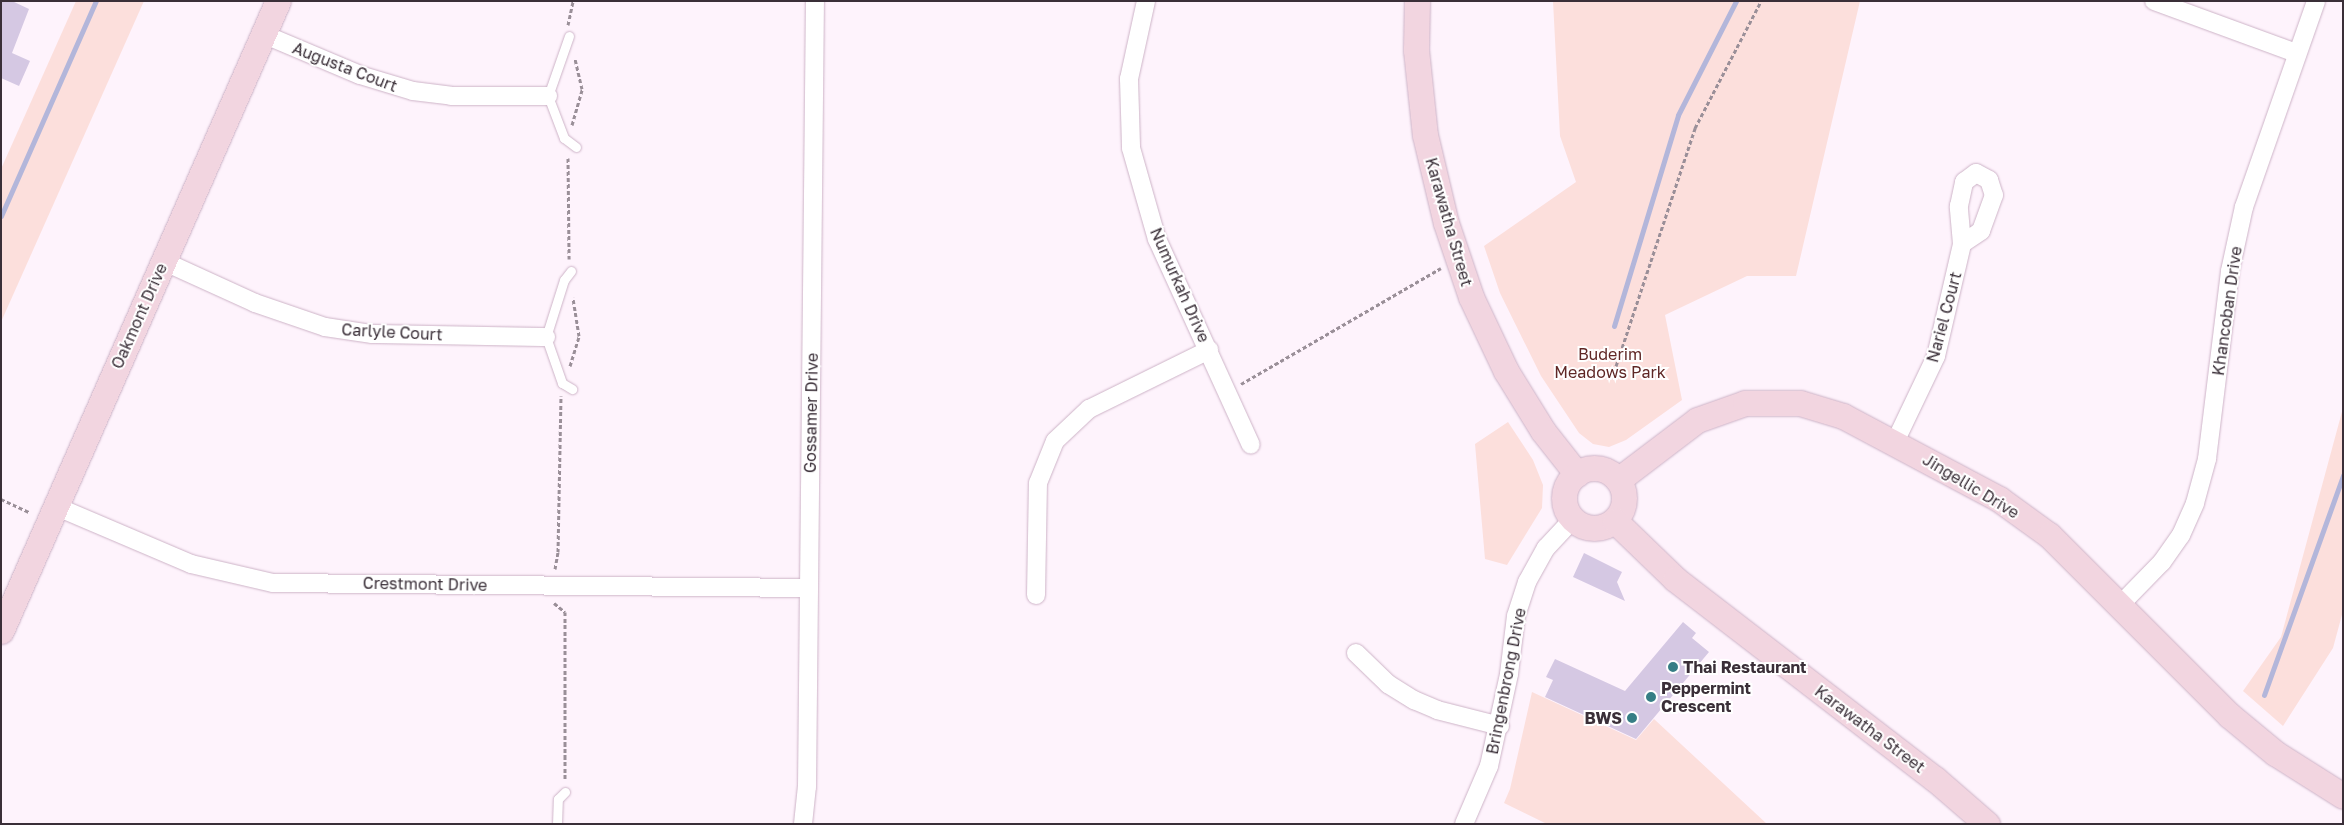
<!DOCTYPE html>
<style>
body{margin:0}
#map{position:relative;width:2344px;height:825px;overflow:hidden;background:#fef3fc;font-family:"Golos Text",sans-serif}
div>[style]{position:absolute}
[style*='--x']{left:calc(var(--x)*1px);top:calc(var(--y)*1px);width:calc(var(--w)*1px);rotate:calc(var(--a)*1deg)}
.green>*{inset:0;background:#fcdfdc}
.stream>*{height:5px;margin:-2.5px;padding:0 2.5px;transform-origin:2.5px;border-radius:2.5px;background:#b3b6da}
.building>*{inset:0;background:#d5c8e3}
.path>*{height:3px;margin-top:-1.5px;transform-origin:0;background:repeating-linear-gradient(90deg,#9a8f98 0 4px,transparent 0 6.5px)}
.roads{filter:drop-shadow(0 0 1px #cdb3c7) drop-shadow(0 0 1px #cdb3c7)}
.lane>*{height:9px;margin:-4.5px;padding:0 4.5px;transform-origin:4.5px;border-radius:4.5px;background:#fff}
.street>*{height:18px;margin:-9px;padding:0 9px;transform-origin:9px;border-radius:9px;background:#fff}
.secondary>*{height:25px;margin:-12.5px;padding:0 12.5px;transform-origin:12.5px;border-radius:12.5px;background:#f2d5e0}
.secondary>.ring{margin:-12.5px;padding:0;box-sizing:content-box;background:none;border:25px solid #f2d5e0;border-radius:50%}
.dots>*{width:14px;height:14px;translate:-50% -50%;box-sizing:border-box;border:2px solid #fff;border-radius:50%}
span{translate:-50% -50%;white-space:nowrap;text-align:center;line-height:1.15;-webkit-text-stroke:4px #fff;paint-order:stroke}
.street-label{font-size:16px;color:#3a2f38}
.park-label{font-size:16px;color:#5f2725}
.poi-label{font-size:16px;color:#3a2f38;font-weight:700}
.left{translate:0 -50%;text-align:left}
.right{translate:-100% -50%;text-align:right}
.frame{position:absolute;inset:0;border:2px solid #3a2f38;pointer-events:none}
</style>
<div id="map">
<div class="green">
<i style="clip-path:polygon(76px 1px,144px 1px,1px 322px,1px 169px)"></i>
<i style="clip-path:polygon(1553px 1px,1860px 1px,1796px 276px,1747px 276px,1665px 315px,1682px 400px,1626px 440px,1609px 447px,1593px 444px,1579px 433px,1541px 376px,1500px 293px,1484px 246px,1576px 182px,1560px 136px)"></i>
<i style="clip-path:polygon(2343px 408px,2343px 611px,2333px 648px,2283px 726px,2243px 691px,2281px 637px)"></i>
<i style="clip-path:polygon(1508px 422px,1533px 460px,1543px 485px,1542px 508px,1507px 565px,1485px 559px,1475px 444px)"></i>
<i style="clip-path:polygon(1532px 692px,1636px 740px,1654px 719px,1767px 824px,1547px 824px,1504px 803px,1510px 789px)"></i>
</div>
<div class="stream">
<i style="--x:1;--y:216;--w:235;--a:-66.2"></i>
<i style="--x:1614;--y:326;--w:220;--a:-73.1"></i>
<i style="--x:1678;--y:115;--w:128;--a:-63"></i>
<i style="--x:2264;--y:695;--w:234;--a:-70.2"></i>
</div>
<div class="building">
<i style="clip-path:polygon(1px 1px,12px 1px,29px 9px,12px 53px,30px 61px,19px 86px,1px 78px)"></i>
<i style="clip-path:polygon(1584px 553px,1622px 572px,1617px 582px,1625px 601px,1573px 577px)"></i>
<i style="clip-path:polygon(1683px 622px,1696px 633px,1692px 638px,1709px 652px,1636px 739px,1545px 697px,1553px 680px,1546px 677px,1555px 659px,1625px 691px)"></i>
</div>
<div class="path">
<i style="--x:568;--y:25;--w:25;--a:-78"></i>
<i style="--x:572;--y:125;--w:37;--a:-74"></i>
<i style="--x:582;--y:89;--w:32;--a:-103"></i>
<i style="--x:568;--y:158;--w:101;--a:89.4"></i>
<i style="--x:570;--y:366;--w:31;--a:-73"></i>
<i style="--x:579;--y:336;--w:39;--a:-99"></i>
<i style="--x:1616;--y:366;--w:251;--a:-71.6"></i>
<i style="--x:1695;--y:128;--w:143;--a:-62.5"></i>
<i style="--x:1241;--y:384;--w:231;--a:-30.1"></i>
<i style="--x:1;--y:499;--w:31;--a:25"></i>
<i style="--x:555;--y:569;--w:17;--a:-80"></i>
<i style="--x:558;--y:552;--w:156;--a:-88.9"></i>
<i style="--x:554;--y:603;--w:14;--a:39"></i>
<i style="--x:565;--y:612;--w:169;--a:90"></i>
</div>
<div class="roads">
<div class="lane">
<i style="--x:569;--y:36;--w:64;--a:109.3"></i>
<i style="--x:548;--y:96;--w:45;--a:69.1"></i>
<i style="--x:564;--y:138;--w:15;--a:37"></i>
<i style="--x:571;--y:271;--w:11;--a:128"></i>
<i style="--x:564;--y:280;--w:60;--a:107.5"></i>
<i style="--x:546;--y:337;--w:49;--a:70.8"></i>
<i style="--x:562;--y:383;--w:12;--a:31"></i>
<i style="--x:557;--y:824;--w:25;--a:-88"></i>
<i style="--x:558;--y:799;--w:10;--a:-45"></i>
</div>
<div class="street">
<i style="--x:1146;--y:1;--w:80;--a:102.3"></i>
<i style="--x:1129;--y:79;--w:69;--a:88.3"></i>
<i style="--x:1131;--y:148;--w:95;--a:74.1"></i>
<i style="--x:1157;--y:239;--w:226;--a:65.5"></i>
<i style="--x:2154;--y:1;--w:151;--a:20.1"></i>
<i style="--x:263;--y:34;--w:105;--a:22.9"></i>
<i style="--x:360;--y:75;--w:55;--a:16.8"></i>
<i style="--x:413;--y:91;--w:38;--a:7"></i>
<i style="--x:451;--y:96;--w:97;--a:0"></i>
<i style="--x:163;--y:261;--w:101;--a:24.5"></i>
<i style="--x:255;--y:303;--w:74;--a:18.9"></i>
<i style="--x:325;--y:327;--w:48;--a:8.5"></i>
<i style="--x:372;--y:334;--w:174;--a:1"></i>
<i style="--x:1895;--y:442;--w:95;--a:-64.5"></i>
<i style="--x:1936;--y:356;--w:115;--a:-76.9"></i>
<i style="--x:1962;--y:244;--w:38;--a:-95"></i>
<i style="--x:1959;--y:206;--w:25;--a:-78"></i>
<i style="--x:1964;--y:182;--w:15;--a:-37"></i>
<i style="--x:1976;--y:173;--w:15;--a:28"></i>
<i style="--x:1989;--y:180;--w:16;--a:72"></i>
<i style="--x:1994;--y:195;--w:38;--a:110"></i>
<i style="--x:1981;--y:231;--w:23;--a:146"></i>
<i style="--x:55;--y:506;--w:148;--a:23.1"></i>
<i style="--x:191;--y:564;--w:84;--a:13"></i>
<i style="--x:273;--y:583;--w:536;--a:0.53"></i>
<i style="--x:1036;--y:595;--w:112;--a:-89"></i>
<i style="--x:1038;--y:483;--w:45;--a:-68"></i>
<i style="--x:1055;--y:441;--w:47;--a:-43.3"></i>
<i style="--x:1089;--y:409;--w:134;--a:-26.2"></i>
<i style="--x:2120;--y:605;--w:60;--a:-45.7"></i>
<i style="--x:2162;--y:562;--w:33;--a:-55"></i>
<i style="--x:2181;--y:535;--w:35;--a:-66"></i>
<i style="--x:2195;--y:503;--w:46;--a:-74.7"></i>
<i style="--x:2207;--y:459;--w:189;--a:-83"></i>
<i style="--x:2230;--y:271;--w:66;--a:-77.7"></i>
<i style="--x:2244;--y:207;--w:218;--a:-70.7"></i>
<i style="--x:1356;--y:653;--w:45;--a:44.1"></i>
<i style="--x:1388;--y:684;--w:31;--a:32"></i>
<i style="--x:1414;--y:700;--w:25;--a:23"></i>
<i style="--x:1437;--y:710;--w:65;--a:14.3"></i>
<i style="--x:803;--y:824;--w:37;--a:-84"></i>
<i style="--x:807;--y:787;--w:786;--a:-89.42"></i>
<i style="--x:1464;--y:824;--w:63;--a:-66.7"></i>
<i style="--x:1489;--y:766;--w:94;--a:-77.7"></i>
<i style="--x:1509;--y:674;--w:58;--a:-83.1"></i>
<i style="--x:1516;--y:616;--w:36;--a:-72"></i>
<i style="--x:1527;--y:582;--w:39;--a:-61"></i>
<i style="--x:1546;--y:548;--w:40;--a:-47"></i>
</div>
<div class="secondary">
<i style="--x:1417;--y:1;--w:49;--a:91.2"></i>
<i style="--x:1416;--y:50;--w:85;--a:84"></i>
<i style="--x:1425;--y:135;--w:90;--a:76.6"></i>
<i style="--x:1446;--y:223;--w:78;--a:71.3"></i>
<i style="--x:1471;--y:297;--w:82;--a:64.7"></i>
<i style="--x:1506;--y:371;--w:70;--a:58.3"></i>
<i style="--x:1543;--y:431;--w:55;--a:51.7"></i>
<i class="ring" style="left:1564px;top:468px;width:35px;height:35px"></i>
<i style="--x:1618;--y:480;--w:99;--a:-37.2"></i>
<i style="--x:1697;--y:420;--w:51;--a:-19.5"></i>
<i style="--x:1745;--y:403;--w:55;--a:0"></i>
<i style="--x:1800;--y:403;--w:45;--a:16.8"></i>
<i style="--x:1843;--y:416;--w:177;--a:28"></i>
<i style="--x:1999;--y:499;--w:62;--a:35.8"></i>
<i style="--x:2049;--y:535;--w:255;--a:45"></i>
<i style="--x:2229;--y:715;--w:60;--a:39.6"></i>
<i style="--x:2275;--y:753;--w:80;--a:32.3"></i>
<i style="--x:1615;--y:521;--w:83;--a:44"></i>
<i style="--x:1675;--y:579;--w:328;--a:37.6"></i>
<i style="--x:1935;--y:779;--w:69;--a:40.9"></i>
<i style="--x:1;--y:631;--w:688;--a:-66.27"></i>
</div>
</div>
<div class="dots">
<i style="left:1673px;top:667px;background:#367e85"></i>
<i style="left:1651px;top:697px;background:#367e85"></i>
<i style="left:1632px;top:718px;background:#367e85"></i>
</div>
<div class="street-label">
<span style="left:345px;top:67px;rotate:21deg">Augusta Court</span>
<span style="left:1449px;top:222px;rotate:74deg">Karawatha Street</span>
<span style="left:1180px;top:285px;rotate:66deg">Numurkah Drive</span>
<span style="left:2227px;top:311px;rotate:-82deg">Khancoban Drive</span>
<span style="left:139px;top:316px;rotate:-66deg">Oakmont Drive</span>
<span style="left:1944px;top:317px;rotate:-75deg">Nariel Court</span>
<span style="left:392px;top:332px;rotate:3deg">Carlyle Court</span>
<span style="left:811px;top:413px;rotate:-89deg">Gossamer Drive</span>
<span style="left:1971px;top:486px;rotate:31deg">Jingellic Drive</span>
<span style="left:425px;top:584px;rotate:1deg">Crestmont Drive</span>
<span style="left:1506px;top:681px;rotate:-79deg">Bringenbrong Drive</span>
<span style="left:1870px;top:729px;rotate:37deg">Karawatha Street</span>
</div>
<div class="park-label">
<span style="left:1610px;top:363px">Buderim<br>Meadows Park</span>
</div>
<div class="poi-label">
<span class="left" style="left:1683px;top:667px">Thai Restaurant</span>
<span class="left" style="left:1661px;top:697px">Peppermint<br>Crescent</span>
<span class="right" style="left:1622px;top:718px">BWS</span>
</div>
<div class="frame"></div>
</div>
